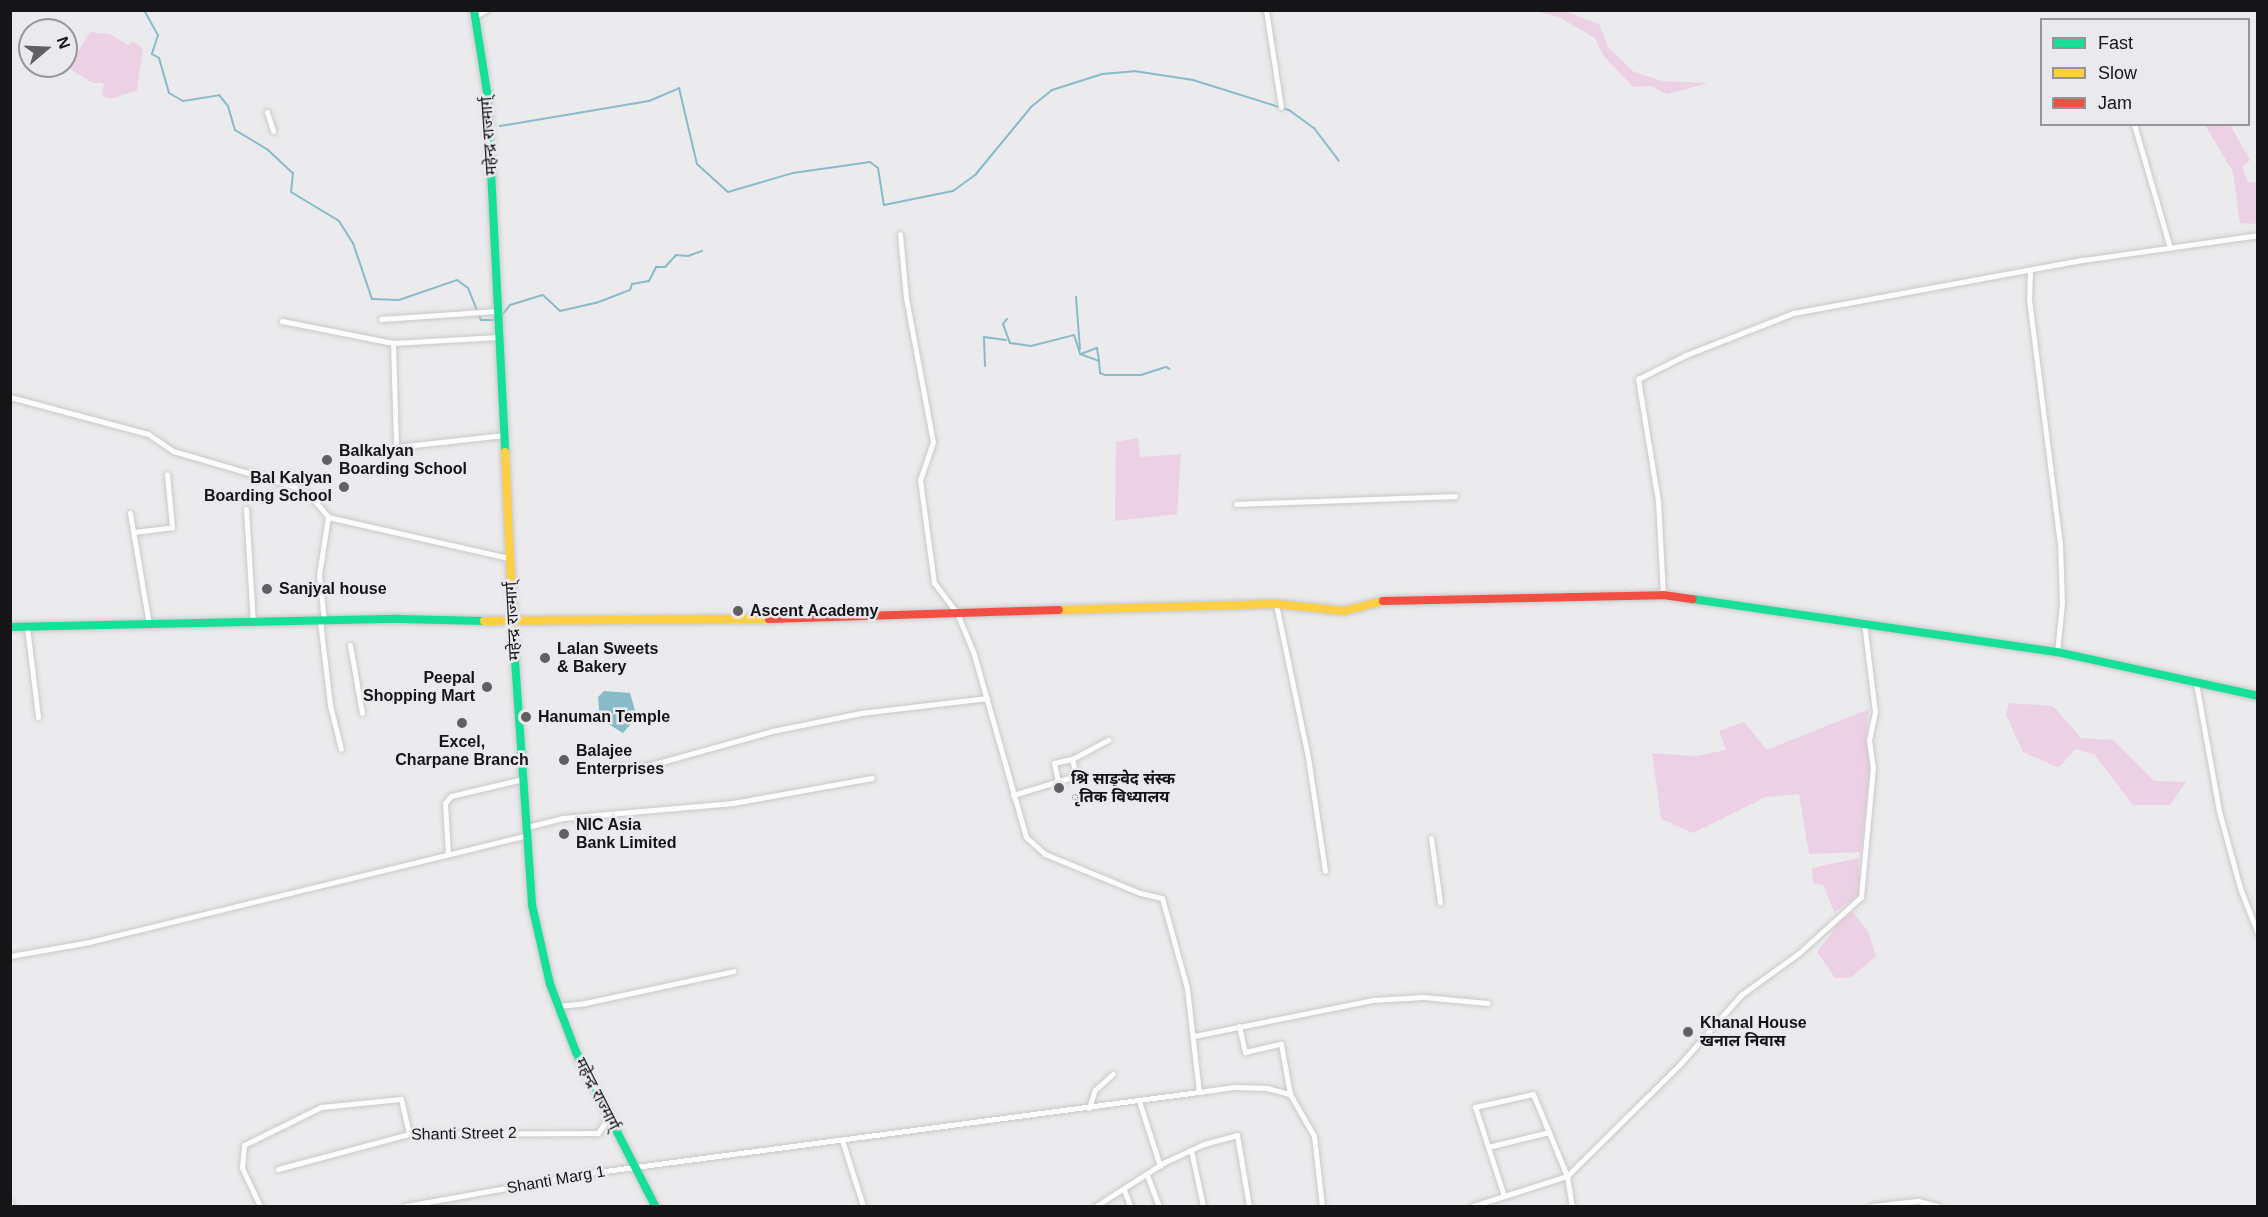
<!DOCTYPE html>
<meta charset="utf-8">
<style>
body{margin:0}
#map{position:relative;width:2268px;height:1217px;overflow:hidden;background:#ebebed;font-family:Arial,"Noto Sans Devanagari",sans-serif}
div>[style]{position:absolute}
[style*='--x']{left:calc(var(--x)*1px);top:calc(var(--y)*1px);width:calc(var(--w)*1px);rotate:calc(var(--a)*1deg)}
.green>*{inset:0;background:#ecd0e4}
.water>*{inset:0;background:#88bac9}
.stream>*{height:2px;margin:-1px;padding:0 1px;transform-origin:1px;border-radius:1px;background:#88bac9}
.roads{filter:drop-shadow(0 0 2px #c9c9cb) drop-shadow(0 0 2px #c9c9cb)}
.street>*{height:5px;margin:-2.5px;padding:0 2.5px;transform-origin:2.5px;border-radius:2.5px;background:#fcfcfc}
.fast>*{height:8px;margin:-4px;padding:0 4px;transform-origin:4px;border-radius:4px;background:#16e098}
.slow>*{height:8px;margin:-4px;padding:0 4px;transform-origin:4px;border-radius:4px;background:#ffcf43}
.jam>*{height:8px;margin:-4px;padding:0 4px;transform-origin:4px;border-radius:4px;background:#f24e42}
.dots>*{width:16px;height:16px;translate:-50% -50%;box-sizing:border-box;border:3px solid #eaeaee;border-radius:50%}
span{translate:-50% -50%;white-space:nowrap;text-align:center;line-height:1.15;-webkit-text-stroke:5px #eaeaee;paint-order:stroke}
.street-label{font-size:16px;color:#151517}
.poi-label{font-size:16px;color:#151517;font-weight:700}
.left{translate:0 -50%;text-align:left}
.right{translate:-100% -50%;text-align:right}
.frame{position:absolute;inset:0;border:12px solid #151517;pointer-events:none}
.legend{position:absolute;left:2040px;top:18px;width:210px;height:108px;box-sizing:border-box;background:#eaeaee;border:2px solid #959598;margin:0;padding:8px 10px;list-style:none;font-size:18px;color:#151517}
.legend li{display:flex;align-items:center;gap:12px;height:30px}
.legend b{width:30px;border:2px solid #959598}
.north{position:absolute;left:18px;top:18px;width:60px;height:60px;box-sizing:border-box;background:#eaeaee;border:2px solid #959598;border-radius:50%;rotate:71deg;font-size:16px;font-weight:700;line-height:24px;text-align:center;color:#151517}
.north::after{content:'';display:block;margin:auto;width:21px;height:27px;background:#606062;clip-path:polygon(50% 0,100% 100%,50% 72%,0 100%)}
</style>
<div id="map">
<div class="green">
<i style="clip-path:polygon(1535px 11px,1564px 11px,1599px 24px,1608px 47px,1634px 72px,1662px 81px,1708px 83px,1667px 94px,1651px 86px,1633px 87px,1603px 55px,1595px 38px,1559px 17px)"></i>
<i style="clip-path:polygon(90px 32px,110px 34px,128px 45px,133px 41px,143px 49px,137px 90px,111px 99px,102px 95px,104px 83px,93px 83px,68px 68px)"></i>
<i style="clip-path:polygon(2192px 125px,2230px 125px,2250px 160px,2242px 167px,2248px 182px,2257px 183px,2257px 224px,2240px 223px,2233px 172px,2205px 125px)"></i>
<i style="clip-path:polygon(1138px 438px,1140px 457px,1181px 454px,1177px 514px,1115px 521px,1116px 442px)"></i>
<i style="clip-path:polygon(2009px 703px,2053px 706px,2081px 738px,2113px 740px,2154px 781px,2186px 782px,2170px 805px,2133px 805px,2094px 754px,2075px 749px,2059px 768px,2023px 752px,2006px 715px)"></i>
<i style="clip-path:polygon(1869px 709px,1866px 739px,1870px 768px,1861px 852px,1809px 854px,1799px 794px,1766px 797px,1693px 833px,1661px 819px,1652px 753px,1696px 756px,1726px 750px,1719px 731px,1744px 722px,1767px 750px)"></i>
<i style="clip-path:polygon(1859px 858px,1859px 895px,1834px 912px,1823px 885px,1813px 883px,1812px 868px)"></i>
<i style="clip-path:polygon(1853px 912px,1868px 932px,1876px 956px,1850px 978px,1835px 978px,1817px 952px,1843px 918px)"></i>
</div>
<div class="water">
<i style="clip-path:polygon(604px 691px,630px 693px,637px 717px,623px 733px,600px 719px,598px 697px)"></i>
</div>
<div class="stream">
<i style="--x:144;--y:10;--w:29;--a:61"></i>
<i style="--x:158;--y:35;--w:20;--a:108"></i>
<i style="--x:152;--y:54;--w:8;--a:30"></i>
<i style="--x:159;--y:58;--w:36;--a:74"></i>
<i style="--x:169;--y:93;--w:16;--a:30"></i>
<i style="--x:183;--y:101;--w:36;--a:-9"></i>
<i style="--x:219;--y:95;--w:14;--a:51"></i>
<i style="--x:228;--y:106;--w:25;--a:74"></i>
<i style="--x:235;--y:130;--w:39;--a:31"></i>
<i style="--x:268;--y:150;--w:34;--a:43"></i>
<i style="--x:293;--y:173;--w:19;--a:96"></i>
<i style="--x:291;--y:192;--w:56;--a:31.1"></i>
<i style="--x:339;--y:221;--w:26;--a:58"></i>
<i style="--x:353;--y:243;--w:59;--a:71.3"></i>
<i style="--x:372;--y:299;--w:27;--a:2"></i>
<i style="--x:399;--y:300;--w:61;--a:-19"></i>
<i style="--x:457;--y:280;--w:14;--a:36"></i>
<i style="--x:468;--y:288;--w:35;--a:68"></i>
<i style="--x:481;--y:320;--w:14;--a:0"></i>
<i style="--x:500;--y:126;--w:151;--a:-9.5"></i>
<i style="--x:649;--y:101;--w:33;--a:-23"></i>
<i style="--x:679;--y:88;--w:78;--a:76.7"></i>
<i style="--x:697;--y:164;--w:42;--a:42.1"></i>
<i style="--x:728;--y:192;--w:68;--a:-16.3"></i>
<i style="--x:793;--y:173;--w:78;--a:-8.1"></i>
<i style="--x:870;--y:162;--w:10;--a:37"></i>
<i style="--x:878;--y:168;--w:37;--a:81"></i>
<i style="--x:884;--y:205;--w:70;--a:-11.5"></i>
<i style="--x:953;--y:191;--w:29;--a:-36"></i>
<i style="--x:976;--y:174;--w:87;--a:-50.6"></i>
<i style="--x:1031;--y:107;--w:27;--a:-39"></i>
<i style="--x:1052;--y:90;--w:52;--a:-17.7"></i>
<i style="--x:1102;--y:74;--w:32;--a:-5"></i>
<i style="--x:1134;--y:71;--w:60;--a:8.7"></i>
<i style="--x:1193;--y:80;--w:101;--a:17.4"></i>
<i style="--x:1289;--y:110;--w:31;--a:36"></i>
<i style="--x:1314;--y:128;--w:41;--a:52.9"></i>
<i style="--x:1076;--y:297;--w:52;--a:85.6"></i>
<i style="--x:503;--y:314;--w:11;--a:-52"></i>
<i style="--x:510;--y:305;--w:34;--a:-17"></i>
<i style="--x:543;--y:295;--w:23;--a:43"></i>
<i style="--x:560;--y:311;--w:37;--a:-13"></i>
<i style="--x:596;--y:303;--w:36;--a:-21"></i>
<i style="--x:630;--y:290;--w:6;--a:-72"></i>
<i style="--x:632;--y:284;--w:17;--a:-10"></i>
<i style="--x:649;--y:281;--w:16;--a:-63"></i>
<i style="--x:656;--y:267;--w:9;--a:0"></i>
<i style="--x:665;--y:267;--w:16;--a:-47"></i>
<i style="--x:676;--y:255;--w:12;--a:5"></i>
<i style="--x:688;--y:256;--w:15;--a:-20"></i>
<i style="--x:1007;--y:319;--w:6;--a:129"></i>
<i style="--x:1003;--y:324;--w:20;--a:70"></i>
<i style="--x:1010;--y:343;--w:21;--a:8"></i>
<i style="--x:1031;--y:346;--w:44;--a:-14.3"></i>
<i style="--x:1074;--y:335;--w:20;--a:72"></i>
<i style="--x:1080;--y:354;--w:20;--a:20"></i>
<i style="--x:1099;--y:361;--w:12;--a:85"></i>
<i style="--x:1100;--y:373;--w:5;--a:22"></i>
<i style="--x:1105;--y:375;--w:36;--a:0"></i>
<i style="--x:1141;--y:375;--w:26;--a:-18"></i>
<i style="--x:1166;--y:367;--w:4;--a:27"></i>
<i style="--x:1081;--y:354;--w:17;--a:-21"></i>
<i style="--x:1097;--y:348;--w:13;--a:81"></i>
<i style="--x:985;--y:366;--w:29;--a:-92"></i>
<i style="--x:984;--y:337;--w:22;--a:8"></i>
</div>
<div class="roads">
<div class="street">
<i style="--x:1266;--y:10;--w:98;--a:81.2"></i>
<i style="--x:475;--y:16;--w:13;--a:-29"></i>
<i style="--x:267;--y:112;--w:20;--a:72"></i>
<i style="--x:2134;--y:124;--w:129;--a:73.8"></i>
<i style="--x:2030;--y:272;--w:27;--a:92"></i>
<i style="--x:2029;--y:299;--w:246;--a:82.8"></i>
<i style="--x:2060;--y:543;--w:60;--a:88.1"></i>
<i style="--x:2062;--y:603;--w:49;--a:95.8"></i>
<i style="--x:381;--y:319;--w:116;--a:-3.9"></i>
<i style="--x:282;--y:321;--w:113;--a:11.2"></i>
<i style="--x:393;--y:343;--w:106;--a:-3.2"></i>
<i style="--x:393;--y:343;--w:104;--a:88.3"></i>
<i style="--x:396;--y:447;--w:109;--a:-6.3"></i>
<i style="--x:10;--y:397;--w:143;--a:15"></i>
<i style="--x:148;--y:434;--w:30;--a:34"></i>
<i style="--x:173;--y:451;--w:122;--a:16.2"></i>
<i style="--x:290;--y:485;--w:21;--a:25"></i>
<i style="--x:309;--y:494;--w:30;--a:50"></i>
<i style="--x:328;--y:517;--w:186;--a:12.8"></i>
<i style="--x:1236;--y:504;--w:219;--a:-2.1"></i>
<i style="--x:246;--y:509;--w:113;--a:86.5"></i>
<i style="--x:130;--y:513;--w:113;--a:80.3"></i>
<i style="--x:134;--y:532;--w:38;--a:-7"></i>
<i style="--x:172;--y:527;--w:53;--a:-95.4"></i>
<i style="--x:1663;--y:595;--w:94;--a:-93"></i>
<i style="--x:1658;--y:501;--w:124;--a:-99.3"></i>
<i style="--x:1638;--y:379;--w:54;--a:-26.6"></i>
<i style="--x:1686;--y:355;--w:115;--a:-21.4"></i>
<i style="--x:1793;--y:313;--w:295;--a:-10.4"></i>
<i style="--x:2083;--y:260;--w:177;--a:-8.1"></i>
<i style="--x:1276;--y:604;--w:156;--a:78.2"></i>
<i style="--x:1308;--y:757;--w:115;--a:81.5"></i>
<i style="--x:320;--y:621;--w:85;--a:83.2"></i>
<i style="--x:330;--y:705;--w:45;--a:76"></i>
<i style="--x:324;--y:621;--w:46;--a:-96.2"></i>
<i style="--x:319;--y:575;--w:59;--a:-81.2"></i>
<i style="--x:27;--y:627;--w:91;--a:83"></i>
<i style="--x:350;--y:645;--w:69;--a:80"></i>
<i style="--x:2196;--y:683;--w:130;--a:79.8"></i>
<i style="--x:2219;--y:811;--w:80;--a:74.7"></i>
<i style="--x:2240;--y:888;--w:49;--a:68.6"></i>
<i style="--x:610;--y:767;--w:37;--a:-2"></i>
<i style="--x:647;--y:766;--w:130;--a:-15.6"></i>
<i style="--x:772;--y:731;--w:91;--a:-11.4"></i>
<i style="--x:861;--y:713;--w:127;--a:-6.8"></i>
<i style="--x:1058;--y:782;--w:19;--a:-102"></i>
<i style="--x:1054;--y:763;--w:18;--a:-13"></i>
<i style="--x:1072;--y:759;--w:41;--a:-27.8"></i>
<i style="--x:1013;--y:795;--w:66;--a:-16.8"></i>
<i style="--x:1076;--y:776;--w:17;--a:-103"></i>
<i style="--x:527;--y:827;--w:37;--a:-14"></i>
<i style="--x:563;--y:818;--w:171;--a:-5"></i>
<i style="--x:733;--y:803;--w:141;--a:-10.2"></i>
<i style="--x:1431;--y:838;--w:65;--a:82"></i>
<i style="--x:448;--y:854;--w:51;--a:-93.4"></i>
<i style="--x:445;--y:803;--w:9;--a:-49"></i>
<i style="--x:451;--y:796;--w:74;--a:-13.3"></i>
<i style="--x:10;--y:956;--w:80;--a:-10"></i>
<i style="--x:89;--y:942;--w:449;--a:-13.7"></i>
<i style="--x:558;--y:1006;--w:27;--a:-6"></i>
<i style="--x:585;--y:1003;--w:152;--a:-12.1"></i>
<i style="--x:1239;--y:1026;--w:27;--a:77"></i>
<i style="--x:1245;--y:1052;--w:37;--a:-13"></i>
<i style="--x:1281;--y:1044;--w:51;--a:79.8"></i>
<i style="--x:1194;--y:1036;--w:183;--a:-11.4"></i>
<i style="--x:1373;--y:1000;--w:50;--a:-3.4"></i>
<i style="--x:1423;--y:997;--w:65;--a:5.3"></i>
<i style="--x:1199;--y:1092;--w:37;--a:-8"></i>
<i style="--x:1236;--y:1087;--w:31;--a:2"></i>
<i style="--x:1267;--y:1088;--w:24;--a:15"></i>
<i style="--x:1290;--y:1094;--w:48;--a:60.3"></i>
<i style="--x:1314;--y:1136;--w:70;--a:83.5"></i>
<i style="--x:1139;--y:1101;--w:68;--a:72.1"></i>
<i style="--x:1089;--y:1108;--w:19;--a:-72"></i>
<i style="--x:1095;--y:1090;--w:24;--a:-42"></i>
<i style="--x:842;--y:1140;--w:69;--a:72.3"></i>
<i style="--x:1488;--y:1147;--w:63;--a:-13.8"></i>
<i style="--x:1191;--y:1150;--w:57;--a:77.9"></i>
<i style="--x:278;--y:1169;--w:136;--a:-15"></i>
<i style="--x:409;--y:1134;--w:189;--a:-0.3"></i>
<i style="--x:598;--y:1133;--w:18;--a:-56"></i>
<i style="--x:1147;--y:1175;--w:33;--a:69"></i>
<i style="--x:1124;--y:1190;--w:17;--a:69"></i>
<i style="--x:1504;--y:1196;--w:94;--a:-108"></i>
<i style="--x:1475;--y:1107;--w:59;--a:-12.6"></i>
<i style="--x:1533;--y:1094;--w:89;--a:67.5"></i>
<i style="--x:1567;--y:1176;--w:30;--a:81"></i>
<i style="--x:10;--y:1203;--w:3;--a:72"></i>
<i style="--x:260;--y:1206;--w:42;--a:-115.3"></i>
<i style="--x:242;--y:1168;--w:23;--a:-85"></i>
<i style="--x:244;--y:1145;--w:86;--a:-26.3"></i>
<i style="--x:321;--y:1107;--w:80;--a:-5.7"></i>
<i style="--x:401;--y:1099;--w:36;--a:77"></i>
<i style="--x:405;--y:1206;--w:188;--a:-10.1"></i>
<i style="--x:590;--y:1173;--w:614;--a:-7.58"></i>
<i style="--x:1199;--y:1092;--w:105;--a:-96.6"></i>
<i style="--x:1187;--y:988;--w:93;--a:-105.5"></i>
<i style="--x:1162;--y:898;--w:23;--a:-167"></i>
<i style="--x:1140;--y:893;--w:103;--a:-157.7"></i>
<i style="--x:1045;--y:854;--w:25;--a:-138"></i>
<i style="--x:1026;--y:837;--w:190;--a:-105.9"></i>
<i style="--x:974;--y:654;--w:44;--a:-112.5"></i>
<i style="--x:957;--y:613;--w:38;--a:-127"></i>
<i style="--x:934;--y:583;--w:104;--a:-97.7"></i>
<i style="--x:920;--y:480;--w:40;--a:-71.1"></i>
<i style="--x:933;--y:442;--w:147;--a:-100.6"></i>
<i style="--x:906;--y:298;--w:64;--a:-95.4"></i>
<i style="--x:1096;--y:1206;--w:80;--a:-32.7"></i>
<i style="--x:1163;--y:1163;--w:45;--a:-24.9"></i>
<i style="--x:1204;--y:1144;--w:34;--a:-15"></i>
<i style="--x:1237;--y:1135;--w:72;--a:80.4"></i>
<i style="--x:1473;--y:1206;--w:99;--a:-17.7"></i>
<i style="--x:1567;--y:1176;--w:161;--a:-44.7"></i>
<i style="--x:1681;--y:1063;--w:91;--a:-48.6"></i>
<i style="--x:1741;--y:995;--w:72;--a:-35.9"></i>
<i style="--x:1799;--y:953;--w:84;--a:-42.1"></i>
<i style="--x:1861;--y:897;--w:130;--a:-84.7"></i>
<i style="--x:1873;--y:768;--w:28;--a:-98"></i>
<i style="--x:1869;--y:740;--w:29;--a:-78"></i>
<i style="--x:1875;--y:712;--w:91;--a:-97"></i>
<i style="--x:1872;--y:1206;--w:46;--a:-6.2"></i>
<i style="--x:1918;--y:1201;--w:21;--a:14"></i>
</div>
<div class="fast">
<i style="--x:474;--y:10;--w:83;--a:81"></i>
<i style="--x:487;--y:92;--w:360;--a:87.1"></i>
<i style="--x:1693;--y:599;--w:368;--a:8.3"></i>
<i style="--x:2057;--y:652;--w:206;--a:12.3"></i>
<i style="--x:10;--y:627;--w:389;--a:-1.2"></i>
<i style="--x:399;--y:619;--w:85;--a:1.3"></i>
<i style="--x:514;--y:646;--w:260;--a:86"></i>
<i style="--x:532;--y:905;--w:81;--a:77.2"></i>
<i style="--x:550;--y:984;--w:73;--a:69.1"></i>
<i style="--x:576;--y:1052;--w:173;--a:62.8"></i>
</div>
<div class="slow">
<i style="--x:505;--y:452;--w:194;--a:87.3"></i>
<i style="--x:1059;--y:610;--w:217;--a:-1.6"></i>
<i style="--x:1276;--y:604;--w:68;--a:5.9"></i>
<i style="--x:1344;--y:611;--w:40;--a:-14.4"></i>
<i style="--x:484;--y:621;--w:285;--a:-0.4"></i>
</div>
<div class="jam">
<i style="--x:1383;--y:601;--w:280;--a:-1.2"></i>
<i style="--x:1663;--y:595;--w:30;--a:8"></i>
<i style="--x:769;--y:619;--w:290;--a:-1.8"></i>
</div>
</div>
<div class="dots">
<i style="left:327px;top:460px;background:#606062"></i>
<i style="left:344px;top:487px;background:#606062"></i>
<i style="left:267px;top:589px;background:#606062"></i>
<i style="left:738px;top:611px;background:#606062"></i>
<i style="left:545px;top:658px;background:#606062"></i>
<i style="left:487px;top:687px;background:#606062"></i>
<i style="left:526px;top:717px;background:#606062"></i>
<i style="left:462px;top:723px;background:#606062"></i>
<i style="left:564px;top:760px;background:#606062"></i>
<i style="left:1059px;top:788px;background:#606062"></i>
<i style="left:564px;top:834px;background:#606062"></i>
<i style="left:1688px;top:1032px;background:#606062"></i>
</div>
<div class="street-label">
<span style="left:489px;top:136px;rotate:-94deg">महेन्द्र राज्मार्ग्</span>
<span style="left:513px;top:621px;rotate:-93deg">महेन्द्र राज्मार्ग्</span>
<span style="left:597px;top:1094px;rotate:63deg">महेन्द्र राज्मार्ग्</span>
<span style="left:464px;top:1134px;rotate:-1deg">Shanti Street 2</span>
<span style="left:556px;top:1180px;rotate:-10deg">Shanti Marg 1</span>
</div>
<div class="poi-label">
<span class="left" style="left:339px;top:460px">Balkalyan<br>Boarding School</span>
<span class="right" style="left:332px;top:487px">Bal Kalyan<br>Boarding School</span>
<span class="left" style="left:279px;top:589px">Sanjyal house</span>
<span class="left" style="left:750px;top:611px">Ascent Academy</span>
<span class="left" style="left:557px;top:658px">Lalan Sweets<br>&amp; Bakery</span>
<span class="right" style="left:475px;top:687px">Peepal<br>Shopping Mart</span>
<span class="left" style="left:538px;top:717px">Hanuman Temple</span>
<span style="left:462px;top:751px">Excel,<br>Charpane Branch</span>
<span class="left" style="left:576px;top:760px">Balajee<br>Enterprises</span>
<span class="left" style="left:1071px;top:788px">श्रि साङ्वेद संस्क<br>ृतिक विध्यालय</span>
<span class="left" style="left:576px;top:834px">NIC Asia<br>Bank Limited</span>
<span class="left" style="left:1700px;top:1032px">Khanal House<br>खनाल निवास</span>
</div>
<div class="frame"></div>
<ul class="legend">
<li><b style="height:8px;background:#16e098"></b>Fast</li>
<li><b style="height:8px;background:#ffcf43"></b>Slow</li>
<li><b style="height:8px;background:#f24e42"></b>Jam</li>
</ul>
<div class="north">N</div>
</div>
